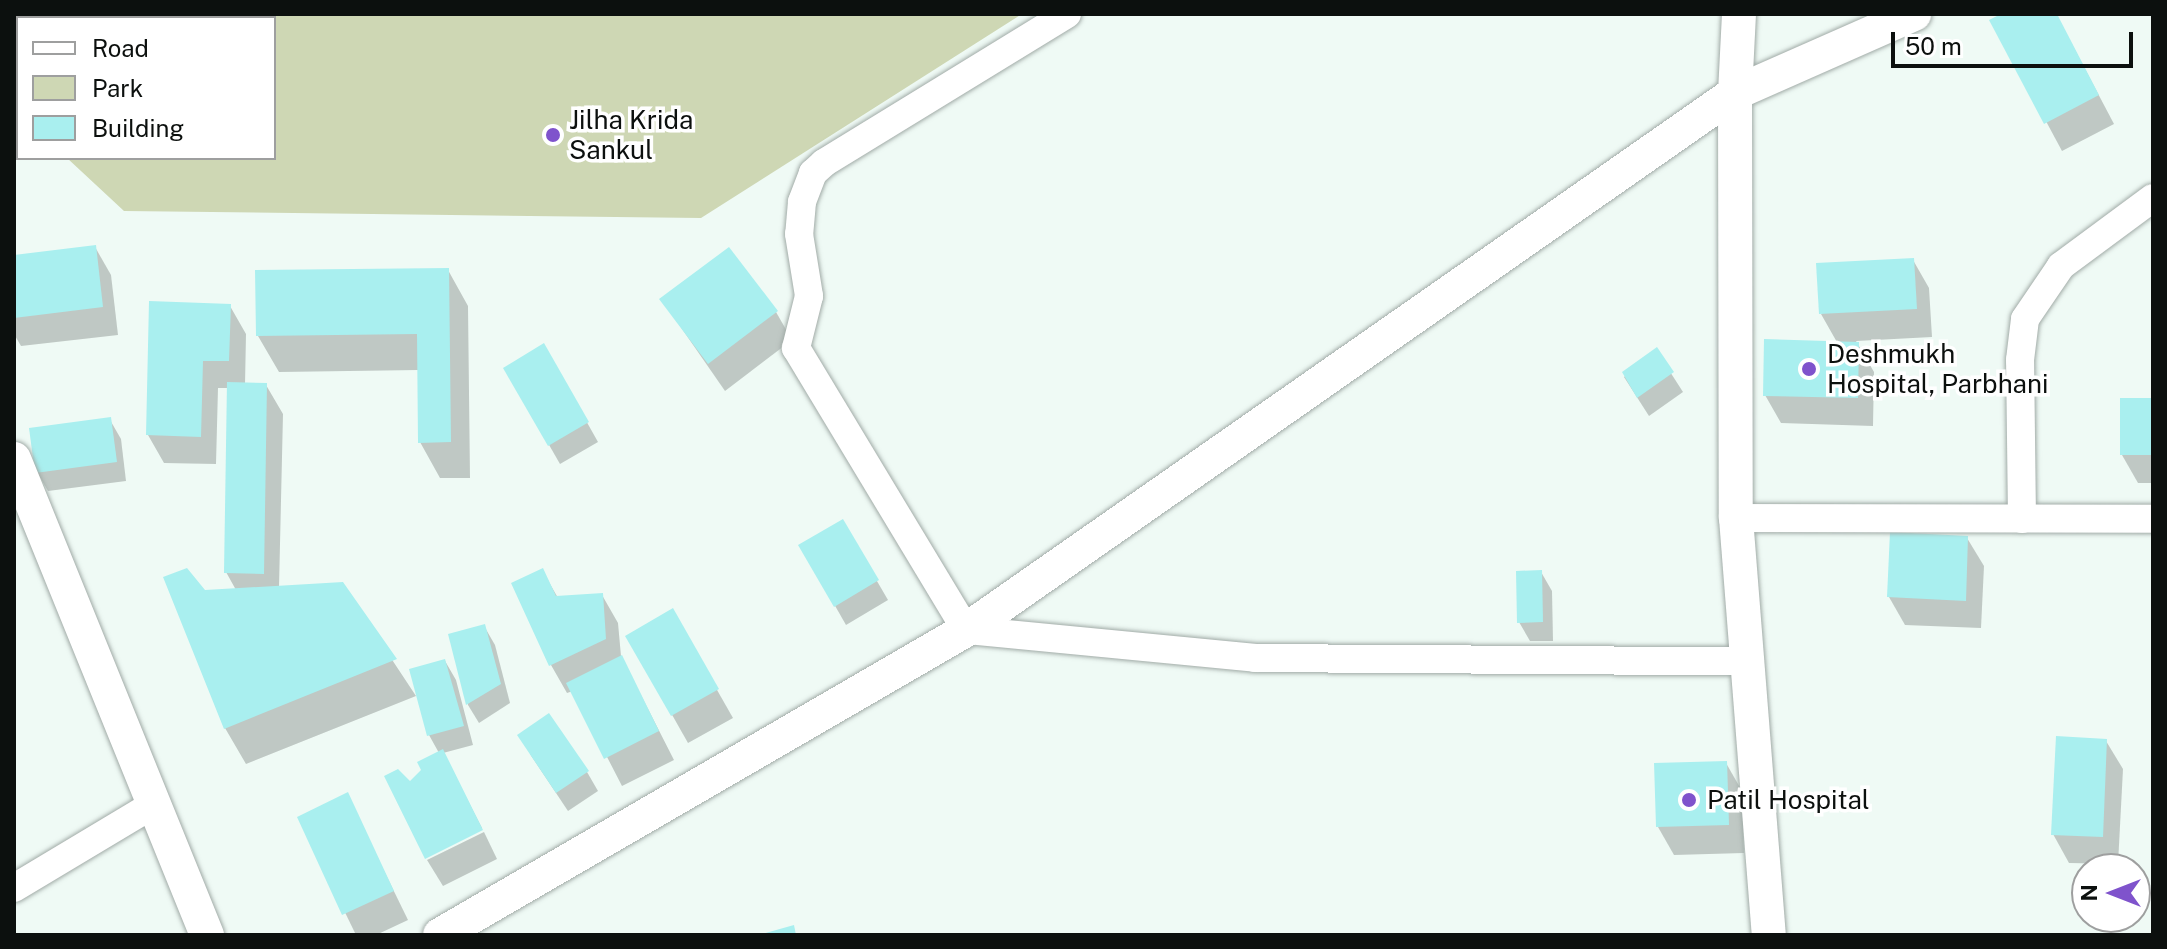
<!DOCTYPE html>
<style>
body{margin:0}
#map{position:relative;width:2167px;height:949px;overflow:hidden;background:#effaf5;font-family:"Public Sans",sans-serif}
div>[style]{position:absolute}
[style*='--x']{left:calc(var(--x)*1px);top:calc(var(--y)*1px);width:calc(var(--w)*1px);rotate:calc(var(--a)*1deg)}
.green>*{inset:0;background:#ced7b4}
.shadow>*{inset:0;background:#0003}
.building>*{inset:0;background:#a9efef}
.roads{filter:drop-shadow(0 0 2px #a1aba7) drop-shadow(0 0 2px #a1aba7)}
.minor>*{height:28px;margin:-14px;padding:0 14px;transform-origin:14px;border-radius:14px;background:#fff}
.tertiary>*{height:34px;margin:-17px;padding:0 17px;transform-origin:17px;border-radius:17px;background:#fff}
.dots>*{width:22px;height:22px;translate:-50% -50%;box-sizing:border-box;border:4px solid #fff;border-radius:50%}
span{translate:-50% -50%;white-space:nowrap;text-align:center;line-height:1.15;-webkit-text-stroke:7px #fff;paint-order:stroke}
.poi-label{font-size:26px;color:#0c100e}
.left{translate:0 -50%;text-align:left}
.frame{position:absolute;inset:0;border:16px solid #0c100e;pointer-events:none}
.legend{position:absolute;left:16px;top:16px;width:260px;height:144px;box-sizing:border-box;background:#fff;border:2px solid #9e9f9f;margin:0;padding:10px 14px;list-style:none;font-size:24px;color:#0c100e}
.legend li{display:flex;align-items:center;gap:16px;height:40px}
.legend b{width:40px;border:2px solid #9e9f9f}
.north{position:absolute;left:2071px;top:853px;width:80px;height:80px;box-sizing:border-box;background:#fff;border:2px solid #9e9f9f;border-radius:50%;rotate:270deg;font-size:22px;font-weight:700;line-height:32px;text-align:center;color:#0c100e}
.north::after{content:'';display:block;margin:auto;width:28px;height:36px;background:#7f53cc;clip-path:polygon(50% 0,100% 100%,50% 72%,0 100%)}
.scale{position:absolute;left:1891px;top:32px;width:242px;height:36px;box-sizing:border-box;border:4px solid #0c100e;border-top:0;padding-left:10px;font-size:24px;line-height:28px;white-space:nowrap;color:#0c100e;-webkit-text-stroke:6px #fff;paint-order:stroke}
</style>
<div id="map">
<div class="green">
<i style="clip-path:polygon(15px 14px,1022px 14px,701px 218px,124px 211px,67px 158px,274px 158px,274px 18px,18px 18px,18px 112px)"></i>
</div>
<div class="shadow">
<i style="clip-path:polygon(2006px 14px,2056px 14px,2114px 124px,2062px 151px,1992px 21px)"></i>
<i style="clip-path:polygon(95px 247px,111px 275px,118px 335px,21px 346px,14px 334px,14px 257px)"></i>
<i style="clip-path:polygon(1913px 260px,1929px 288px,1932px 337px,1856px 341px,1874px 372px,1873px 426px,1781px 423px,1765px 395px,1838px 344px,1821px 314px)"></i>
<i style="clip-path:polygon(448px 270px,468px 306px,470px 478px,440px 478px,420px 442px,419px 370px,279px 372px,258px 336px)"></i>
<i style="clip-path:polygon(662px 300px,776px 312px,792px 340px,725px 391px)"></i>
<i style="clip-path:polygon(230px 306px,246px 334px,245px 385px,266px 385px,283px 414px,279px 588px,342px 584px,416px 696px,246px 764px,225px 728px,204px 592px,236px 590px,226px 572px,229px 388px,218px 388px,216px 464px,164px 463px,148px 435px)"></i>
<i style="clip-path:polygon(544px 346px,598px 442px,560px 464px,505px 368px)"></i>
<i style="clip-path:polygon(1656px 350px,1683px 392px,1649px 416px,1624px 377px)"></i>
<i style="clip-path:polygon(2153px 400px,2153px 483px,2138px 483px,2122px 455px)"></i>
<i style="clip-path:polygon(110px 420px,121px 439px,126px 481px,48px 491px,37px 472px)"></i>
<i style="clip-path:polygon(842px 521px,888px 600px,846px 625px,801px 546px)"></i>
<i style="clip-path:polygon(1967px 538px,1984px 566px,1981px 628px,1905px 625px,1889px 597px)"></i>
<i style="clip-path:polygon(542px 570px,558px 598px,602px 595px,618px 623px,621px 656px,674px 760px,622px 786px,573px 691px,567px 693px,551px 665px,513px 584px)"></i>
<i style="clip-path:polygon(1541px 572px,1552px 591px,1553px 641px,1530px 641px,1519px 622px)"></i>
<i style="clip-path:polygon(672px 611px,733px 718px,688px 743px,628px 637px)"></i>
<i style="clip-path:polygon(484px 626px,495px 645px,510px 703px,479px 723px,468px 705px,450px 635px)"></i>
<i style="clip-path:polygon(445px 661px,456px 680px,473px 745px,443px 753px,482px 828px,426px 856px,410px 784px,439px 753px,429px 735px)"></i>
<i style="clip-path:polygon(2106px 741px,2123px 769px,2118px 864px,2069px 863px,2053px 834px)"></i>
<i style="clip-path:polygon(530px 754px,587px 772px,598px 791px,568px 811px)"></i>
<i style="clip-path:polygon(1726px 763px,1742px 791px,1744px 853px,1674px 855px,1658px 827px)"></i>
<i style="clip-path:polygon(347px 795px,408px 920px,376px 935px,356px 935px,299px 818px)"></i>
<i style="clip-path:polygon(484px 832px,497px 859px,443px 886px,427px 860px)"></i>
</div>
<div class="building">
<i style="clip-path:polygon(2001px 14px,2057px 14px,2099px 95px,2044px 124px,1989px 20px)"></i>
<i style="clip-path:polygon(96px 245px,103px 307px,14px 318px,14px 255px)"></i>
<i style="clip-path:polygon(729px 247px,778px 311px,708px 364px,659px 299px)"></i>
<i style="clip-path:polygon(1914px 258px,1917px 309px,1819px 314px,1816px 263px)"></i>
<i style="clip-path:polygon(449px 268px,451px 442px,418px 443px,417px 334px,256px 336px,255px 270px)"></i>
<i style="clip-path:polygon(149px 301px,231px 304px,229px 361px,203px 361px,201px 437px,146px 435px)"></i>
<i style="clip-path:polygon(1764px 339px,1859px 342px,1858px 398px,1763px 396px)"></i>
<i style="clip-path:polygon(544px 343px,589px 422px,548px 446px,503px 368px)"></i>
<i style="clip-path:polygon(1657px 347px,1674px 372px,1637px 398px,1622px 372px)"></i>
<i style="clip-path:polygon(227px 382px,267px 383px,264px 574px,224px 573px)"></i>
<i style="clip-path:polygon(2120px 398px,2153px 398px,2153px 455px,2120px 455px)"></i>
<i style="clip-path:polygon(111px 417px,117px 462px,35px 473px,29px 428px)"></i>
<i style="clip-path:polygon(843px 519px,879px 580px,834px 607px,798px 545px)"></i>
<i style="clip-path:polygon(1890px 532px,1968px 536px,1966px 601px,1887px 597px)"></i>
<i style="clip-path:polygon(187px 568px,205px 590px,343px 582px,397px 659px,224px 729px,163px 577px)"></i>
<i style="clip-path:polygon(543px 568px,556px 596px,603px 593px,606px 639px,549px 666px,511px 583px)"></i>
<i style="clip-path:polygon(1542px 570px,1543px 622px,1517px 623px,1516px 571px)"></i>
<i style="clip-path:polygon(673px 608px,719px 689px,671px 716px,625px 636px)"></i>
<i style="clip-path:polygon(485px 624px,501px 684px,466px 705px,448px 634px)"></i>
<i style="clip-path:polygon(622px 655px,659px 731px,604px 759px,566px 683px)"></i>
<i style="clip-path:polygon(445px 659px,464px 726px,427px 736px,409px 669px)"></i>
<i style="clip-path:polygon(549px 713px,589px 771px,556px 793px,517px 735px)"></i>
<i style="clip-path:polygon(2056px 736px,2107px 739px,2103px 837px,2051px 835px)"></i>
<i style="clip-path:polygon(443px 749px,483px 830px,425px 859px,384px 776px,398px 769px,410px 781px,421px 770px,417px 762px)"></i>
<i style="clip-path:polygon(1727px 761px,1729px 825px,1656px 827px,1654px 763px)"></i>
<i style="clip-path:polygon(348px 792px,394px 891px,342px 915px,297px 817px)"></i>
<i style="clip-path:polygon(794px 925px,796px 935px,762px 935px,762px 934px)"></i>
</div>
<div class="roads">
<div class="minor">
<i style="--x:1067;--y:14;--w:285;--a:148.5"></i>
<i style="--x:824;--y:163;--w:15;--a:138"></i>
<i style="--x:813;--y:173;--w:31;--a:111"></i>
<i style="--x:802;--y:202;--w:32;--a:95"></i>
<i style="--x:799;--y:234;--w:63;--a:80.8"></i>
<i style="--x:809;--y:296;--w:54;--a:104"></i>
<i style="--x:796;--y:348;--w:329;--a:58.9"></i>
<i style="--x:966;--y:630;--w:290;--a:5.5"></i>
<i style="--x:1255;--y:658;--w:490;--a:0.4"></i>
<i style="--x:1736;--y:518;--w:417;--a:0.1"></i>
<i style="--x:2022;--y:519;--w:159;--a:-90.7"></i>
<i style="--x:2020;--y:360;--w:41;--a:-83"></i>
<i style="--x:2025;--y:319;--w:64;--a:-55.8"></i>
<i style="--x:2061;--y:266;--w:114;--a:-36.5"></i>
<i style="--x:14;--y:888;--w:160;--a:-30.9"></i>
</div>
<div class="tertiary">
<i style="--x:1739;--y:14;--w:79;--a:92.9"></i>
<i style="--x:1735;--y:93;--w:425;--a:89.9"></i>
<i style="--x:1736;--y:518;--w:418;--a:85.5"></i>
<i style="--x:14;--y:459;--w:514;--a:67.93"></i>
<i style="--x:440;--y:935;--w:608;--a:-30.11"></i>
<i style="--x:966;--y:630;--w:938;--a:-34.93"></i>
<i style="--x:1735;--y:93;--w:196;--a:-23.8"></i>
</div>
</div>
<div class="dots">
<i style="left:553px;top:135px;background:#7f53cc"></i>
<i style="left:1809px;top:369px;background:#7f53cc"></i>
<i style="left:1689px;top:800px;background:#7f53cc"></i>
</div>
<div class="poi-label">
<span class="left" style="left:569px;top:135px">Jilha Krida<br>Sankul</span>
<span class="left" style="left:1827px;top:369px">Deshmukh<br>Hospital, Parbhani</span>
<span class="left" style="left:1707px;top:800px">Patil Hospital</span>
</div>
<div class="frame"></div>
<ul class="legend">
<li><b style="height:10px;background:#fff"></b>Road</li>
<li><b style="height:22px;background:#ced7b4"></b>Park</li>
<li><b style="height:22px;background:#a9efef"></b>Building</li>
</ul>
<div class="north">N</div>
<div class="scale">50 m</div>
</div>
